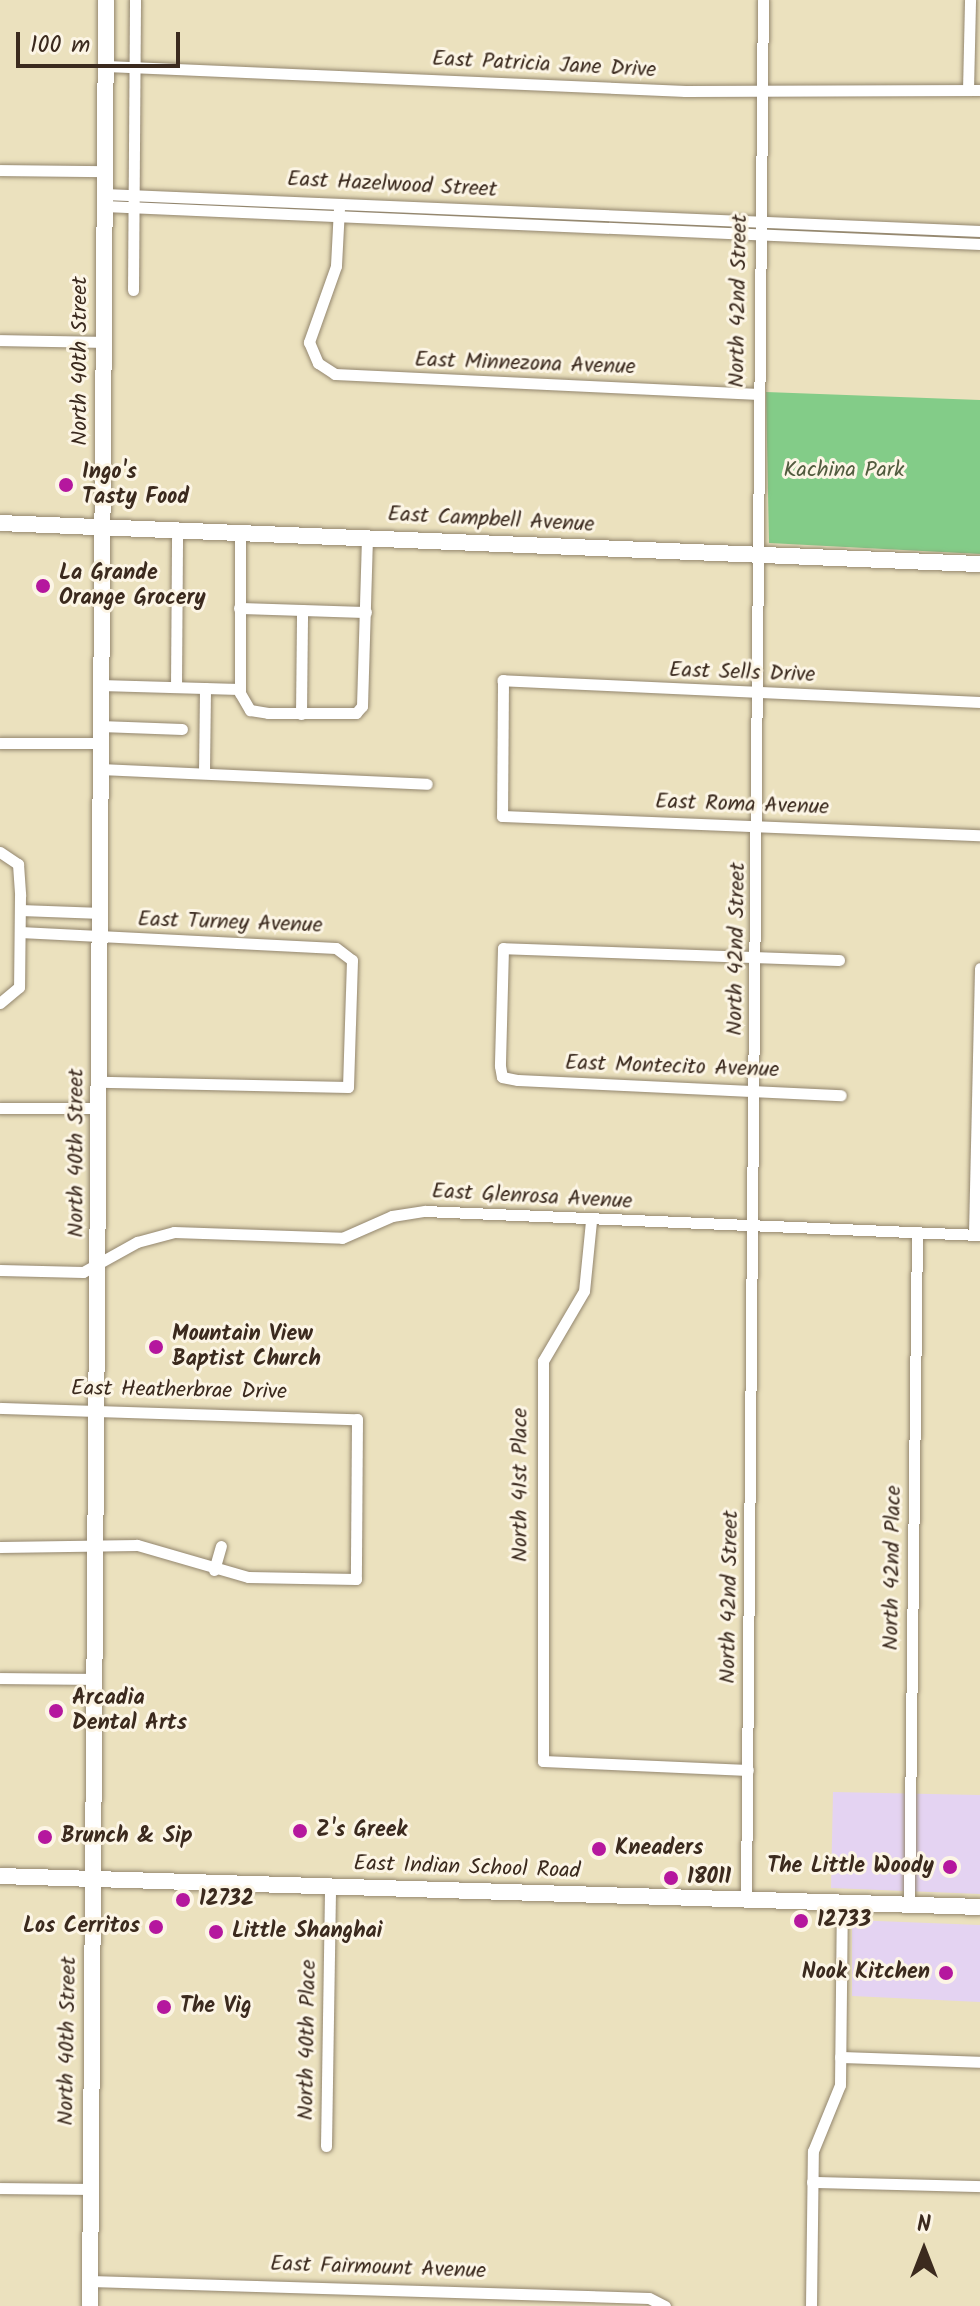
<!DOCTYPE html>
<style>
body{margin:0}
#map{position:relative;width:980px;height:2306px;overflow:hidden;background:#ebe1be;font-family:Kalam,sans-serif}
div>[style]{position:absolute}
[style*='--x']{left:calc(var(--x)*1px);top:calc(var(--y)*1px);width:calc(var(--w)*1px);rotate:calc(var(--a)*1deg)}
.built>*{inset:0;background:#e4d3f2}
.green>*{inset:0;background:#83cc88}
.roads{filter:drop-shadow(0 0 2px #93866e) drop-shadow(0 0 2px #93866e)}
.street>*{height:11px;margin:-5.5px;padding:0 5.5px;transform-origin:5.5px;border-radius:5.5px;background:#fff}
.secondary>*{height:16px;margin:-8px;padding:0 8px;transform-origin:8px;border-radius:8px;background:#fff}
.dots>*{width:22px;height:22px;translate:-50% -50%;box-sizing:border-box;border:4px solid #fcf5e5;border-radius:50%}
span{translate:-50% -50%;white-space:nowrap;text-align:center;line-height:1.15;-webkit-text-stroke:6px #fcf5e5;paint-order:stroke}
.street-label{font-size:22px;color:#3b2a1e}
.park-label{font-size:22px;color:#515b3e}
.poi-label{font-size:22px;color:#3b2a1e;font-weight:700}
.left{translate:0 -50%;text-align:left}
.right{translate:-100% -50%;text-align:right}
.north{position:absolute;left:884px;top:2210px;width:80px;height:80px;-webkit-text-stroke:6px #fcf5e5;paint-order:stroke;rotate:0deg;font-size:22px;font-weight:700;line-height:32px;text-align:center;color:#3b2a1e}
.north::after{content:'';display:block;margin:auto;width:28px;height:36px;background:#3b2a1e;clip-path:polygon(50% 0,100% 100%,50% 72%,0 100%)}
.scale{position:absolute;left:16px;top:32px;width:164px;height:36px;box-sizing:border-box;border:4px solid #3b2a1e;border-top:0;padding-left:10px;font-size:24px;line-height:28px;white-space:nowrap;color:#3b2a1e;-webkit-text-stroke:6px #fcf5e5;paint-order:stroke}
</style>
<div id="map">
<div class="built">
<i style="clip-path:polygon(833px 1792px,980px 1795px,980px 1894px,831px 1888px)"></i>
<i style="clip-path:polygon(852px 1920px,980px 1925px,980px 2002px,852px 1996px)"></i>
</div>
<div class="green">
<i style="clip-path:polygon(766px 392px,980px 400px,980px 554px,769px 543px)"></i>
</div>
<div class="roads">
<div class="street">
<i style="--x:106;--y:66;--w:580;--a:2.47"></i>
<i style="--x:685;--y:91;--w:295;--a:-0.2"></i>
<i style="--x:968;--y:90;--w:90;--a:-88.7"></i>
<i style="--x:0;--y:170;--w:104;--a:0.6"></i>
<i style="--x:104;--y:194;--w:877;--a:2.42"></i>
<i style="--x:104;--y:206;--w:877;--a:2.48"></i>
<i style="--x:339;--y:208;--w:58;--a:93"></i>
<i style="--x:336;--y:266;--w:81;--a:109.6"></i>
<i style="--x:309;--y:342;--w:23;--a:67"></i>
<i style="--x:318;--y:363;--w:20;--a:33"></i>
<i style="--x:335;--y:374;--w:424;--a:2.7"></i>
<i style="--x:133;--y:290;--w:290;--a:-89.6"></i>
<i style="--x:0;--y:340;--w:102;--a:1.1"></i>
<i style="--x:240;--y:531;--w:162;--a:90"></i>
<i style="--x:240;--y:693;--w:20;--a:60"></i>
<i style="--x:250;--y:710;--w:18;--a:9"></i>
<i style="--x:268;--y:713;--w:88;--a:0"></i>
<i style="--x:356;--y:713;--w:9;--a:-49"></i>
<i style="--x:362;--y:706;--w:170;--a:-88.3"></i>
<i style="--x:239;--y:608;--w:127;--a:1.8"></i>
<i style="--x:100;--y:685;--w:139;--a:1.6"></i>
<i style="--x:176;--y:687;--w:158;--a:-89.6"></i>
<i style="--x:980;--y:702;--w:478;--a:-177.4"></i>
<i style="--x:503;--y:680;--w:136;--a:90.4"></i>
<i style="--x:502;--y:816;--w:478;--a:2.3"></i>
<i style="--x:301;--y:714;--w:104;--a:-89.4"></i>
<i style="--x:100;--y:726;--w:82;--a:2.1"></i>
<i style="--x:0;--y:743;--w:100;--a:0"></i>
<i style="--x:100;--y:769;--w:327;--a:2.6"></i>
<i style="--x:204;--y:772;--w:84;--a:-89.3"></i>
<i style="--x:0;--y:852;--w:22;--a:34"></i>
<i style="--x:18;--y:864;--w:32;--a:86"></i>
<i style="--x:20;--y:896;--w:91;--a:90.6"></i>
<i style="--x:19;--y:987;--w:25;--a:140"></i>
<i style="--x:20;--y:910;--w:82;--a:2.1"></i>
<i style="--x:20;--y:932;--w:316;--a:2.9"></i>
<i style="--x:336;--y:948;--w:20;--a:37"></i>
<i style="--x:352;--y:960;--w:127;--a:91.8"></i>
<i style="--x:348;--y:1087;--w:249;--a:-178.8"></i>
<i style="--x:839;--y:960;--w:336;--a:-178"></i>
<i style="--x:503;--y:948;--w:118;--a:91.5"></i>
<i style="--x:500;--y:1066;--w:11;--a:80"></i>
<i style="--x:502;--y:1077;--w:16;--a:11"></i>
<i style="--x:518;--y:1080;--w:323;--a:2.7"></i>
<i style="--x:0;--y:1108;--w:99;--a:0"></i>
<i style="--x:591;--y:1221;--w:70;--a:95.7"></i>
<i style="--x:584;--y:1291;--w:81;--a:120.4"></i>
<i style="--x:543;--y:1361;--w:400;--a:90"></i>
<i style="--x:543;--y:1761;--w:205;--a:2.5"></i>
<i style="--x:974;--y:1234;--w:266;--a:-88.7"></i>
<i style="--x:0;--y:1270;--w:83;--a:1.4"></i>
<i style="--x:83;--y:1272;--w:62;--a:-29.1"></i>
<i style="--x:137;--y:1242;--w:38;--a:-15"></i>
<i style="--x:174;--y:1232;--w:168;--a:2"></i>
<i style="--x:342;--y:1238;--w:55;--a:-23.7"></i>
<i style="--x:392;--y:1216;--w:33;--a:-9"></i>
<i style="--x:425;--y:1211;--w:556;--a:2.48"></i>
<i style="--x:0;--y:1408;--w:357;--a:1.8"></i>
<i style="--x:357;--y:1419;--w:160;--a:90.4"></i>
<i style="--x:356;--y:1579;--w:108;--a:-178.9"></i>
<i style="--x:248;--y:1577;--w:116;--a:-163.9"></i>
<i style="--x:137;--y:1545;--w:137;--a:179.2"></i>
<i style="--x:214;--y:1570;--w:25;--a:-74"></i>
<i style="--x:0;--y:1678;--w:94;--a:0.6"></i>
<i style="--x:746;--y:1899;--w:1899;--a:-89.49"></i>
<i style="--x:909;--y:1905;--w:673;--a:-89.32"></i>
<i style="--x:840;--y:2057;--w:140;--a:2"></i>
<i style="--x:326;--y:2146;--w:260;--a:-89.1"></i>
<i style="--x:812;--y:2182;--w:168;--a:1.4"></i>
<i style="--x:0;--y:2188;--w:89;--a:0.6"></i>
<i style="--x:90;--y:2281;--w:559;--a:1.74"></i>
<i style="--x:649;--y:2298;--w:18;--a:27"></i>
<i style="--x:811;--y:2306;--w:155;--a:-89.3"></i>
<i style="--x:813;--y:2151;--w:71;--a:-67.8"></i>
<i style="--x:840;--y:2085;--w:183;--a:-89.4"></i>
</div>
<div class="secondary">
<i style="--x:0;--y:523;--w:981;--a:2.4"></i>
<i style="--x:0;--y:1876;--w:980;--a:1.81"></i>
<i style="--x:90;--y:2306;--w:2306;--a:-89.6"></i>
</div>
</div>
<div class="dots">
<i style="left:66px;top:485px;background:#b5179e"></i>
<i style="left:43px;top:586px;background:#b5179e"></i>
<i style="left:156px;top:1347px;background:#b5179e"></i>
<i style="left:56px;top:1711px;background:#b5179e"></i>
<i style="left:300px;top:1831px;background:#b5179e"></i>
<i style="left:45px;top:1837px;background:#b5179e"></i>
<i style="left:599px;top:1849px;background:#b5179e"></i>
<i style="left:950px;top:1867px;background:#b5179e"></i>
<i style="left:671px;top:1878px;background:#b5179e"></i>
<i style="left:183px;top:1900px;background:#b5179e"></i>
<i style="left:801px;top:1921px;background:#b5179e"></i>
<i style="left:156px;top:1927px;background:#b5179e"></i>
<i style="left:216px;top:1932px;background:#b5179e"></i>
<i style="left:946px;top:1973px;background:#b5179e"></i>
<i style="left:164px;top:2007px;background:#b5179e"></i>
</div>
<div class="street-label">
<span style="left:544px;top:65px;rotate:3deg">East Patricia Jane Drive</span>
<span style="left:392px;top:185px;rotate:3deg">East Hazelwood Street</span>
<span style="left:739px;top:301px;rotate:-89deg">North 42nd Street</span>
<span style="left:81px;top:361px;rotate:-90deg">North 40th Street</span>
<span style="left:525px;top:364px;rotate:2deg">East Minnezona Avenue</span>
<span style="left:491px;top:520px;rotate:3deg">East Campbell Avenue</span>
<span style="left:742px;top:673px;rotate:2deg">East Sells Drive</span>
<span style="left:742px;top:805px;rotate:2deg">East Roma Avenue</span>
<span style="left:230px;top:923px;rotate:2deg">East Turney Avenue</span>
<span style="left:737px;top:949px;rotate:-89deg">North 42nd Street</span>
<span style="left:672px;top:1067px;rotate:2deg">East Montecito Avenue</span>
<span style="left:77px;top:1153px;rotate:-90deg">North 40th Street</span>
<span style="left:532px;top:1197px;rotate:3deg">East Glenrosa Avenue</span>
<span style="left:179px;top:1391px;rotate:1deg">East Heatherbrae Drive</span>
<span style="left:521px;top:1485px;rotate:-90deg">North 41st Place</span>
<span style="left:893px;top:1568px;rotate:-89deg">North 42nd Place</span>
<span style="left:730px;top:1597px;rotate:-89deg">North 42nd Street</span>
<span style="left:467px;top:1868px;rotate:2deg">East Indian School Road</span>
<span style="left:308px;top:2040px;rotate:-89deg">North 40th Place</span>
<span style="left:68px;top:2041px;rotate:-89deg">North 40th Street</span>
<span style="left:378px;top:2268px;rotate:2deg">East Fairmount Avenue</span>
</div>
<div class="park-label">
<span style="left:844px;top:471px">Kachina Park</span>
</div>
<div class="poi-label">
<span class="left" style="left:82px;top:485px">Ingo's<br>Tasty Food</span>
<span class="left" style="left:59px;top:586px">La Grande<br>Orange Grocery</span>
<span class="left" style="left:172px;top:1347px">Mountain View<br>Baptist Church</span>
<span class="left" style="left:72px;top:1711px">Arcadia<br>Dental Arts</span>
<span class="left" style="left:316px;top:1831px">Z's Greek</span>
<span class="left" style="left:61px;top:1837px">Brunch &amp; Sip</span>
<span class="left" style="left:615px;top:1849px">Kneaders</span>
<span class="right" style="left:934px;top:1867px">The Little Woody</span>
<span class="left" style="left:687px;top:1878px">18011</span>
<span class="left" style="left:199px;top:1900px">12732</span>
<span class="left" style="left:817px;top:1921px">12733</span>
<span class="right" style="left:140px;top:1927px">Los Cerritos</span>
<span class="left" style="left:232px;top:1932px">Little Shanghai</span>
<span class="right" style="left:930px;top:1973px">Nook Kitchen</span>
<span class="left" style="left:180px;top:2007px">The Vig</span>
</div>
<div class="north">N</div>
<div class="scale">100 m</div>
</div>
